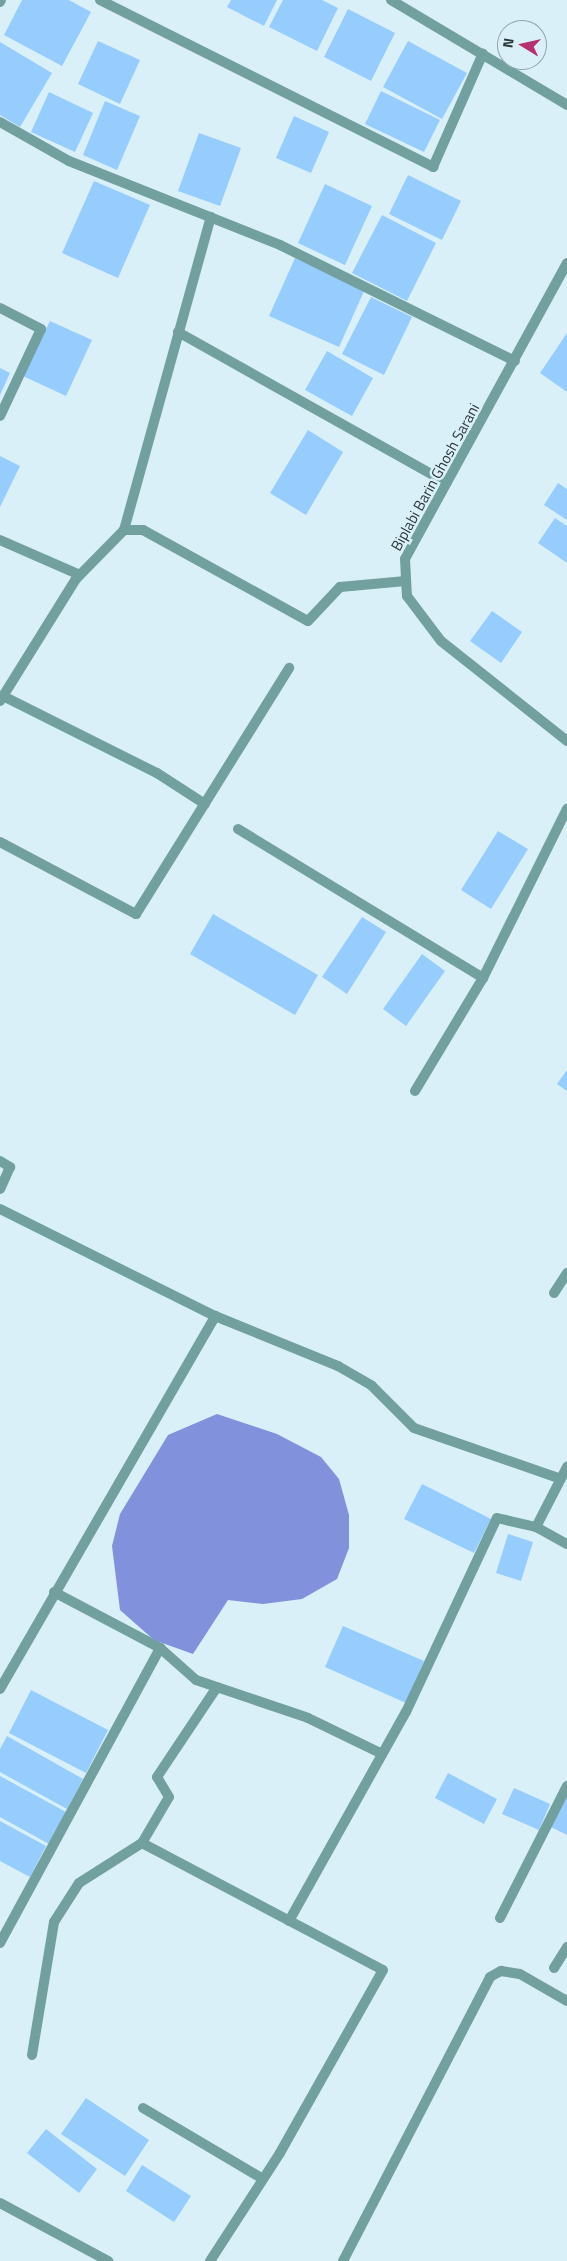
<!DOCTYPE html>
<style>
body{margin:0}
#map{position:relative;width:567px;height:2261px;overflow:hidden;background:#d9f0f8;font-family:"Titillium Web",sans-serif}
div>[style]{position:absolute}
[style*='--x']{left:calc(var(--x)*1px);top:calc(var(--y)*1px);width:calc(var(--w)*1px);rotate:calc(var(--a)*1deg)}
.water>*{inset:0;background:#8191db}
.building>*{inset:0;background:#96ccfe}
.service>*{height:10px;margin:-5px;padding:0 5px;transform-origin:5px;border-radius:5px;background:#71a09e}
.minor>*{height:10px;margin:-5px;padding:0 5px;transform-origin:5px;border-radius:5px;background:#71a09e}
.tertiary>*{height:10px;margin:-5px;padding:0 5px;transform-origin:5px;border-radius:5px;background:#71a09e}
span{translate:-50% -50%;white-space:nowrap;text-align:center;line-height:1.15;-webkit-text-stroke:5px #d9f0f8;paint-order:stroke}
.street-label{font-size:15px;color:#2d3639}
.north{position:absolute;left:497px;top:20px;width:50px;height:50px;box-sizing:border-box;background:#d9f0f8;border:1px solid #94a6ac;border-radius:50%;rotate:279deg;font-size:14px;font-weight:700;line-height:20px;text-align:center;color:#2d3639}
.north::after{content:'';display:block;margin:auto;width:18px;height:22px;background:#b73071;clip-path:polygon(50% 0,100% 100%,50% 72%,0 100%)}
</style>
<div id="map">
<div class="water">
<i style="clip-path:polygon(217px 1414px,277px 1434px,321px 1457px,339px 1479px,349px 1515px,349px 1548px,337px 1579px,302px 1599px,263px 1604px,228px 1600px,193px 1654px,154px 1640px,120px 1610px,112px 1546px,120px 1514px,168px 1435px)"></i>
</div>
<div class="building">
<i style="clip-path:polygon(22px 0,69px 0,91px 12px,62px 66px,4px 35px)"></i>
<i style="clip-path:polygon(231px 0,277px 0,264px 26px,227px 7px)"></i>
<i style="clip-path:polygon(283px 0,322px 0,338px 8px,317px 51px,269px 27px)"></i>
<i style="clip-path:polygon(348px 9px,395px 33px,371px 81px,324px 57px)"></i>
<i style="clip-path:polygon(98px 41px,140px 60px,120px 104px,78px 84px)"></i>
<i style="clip-path:polygon(408px 41px,467px 73px,442px 119px,383px 87px)"></i>
<i style="clip-path:polygon(0 42px,52px 73px,20px 127px,0 115px)"></i>
<i style="clip-path:polygon(381px 91px,440px 120px,424px 152px,365px 124px)"></i>
<i style="clip-path:polygon(49px 92px,93px 113px,75px 152px,31px 132px)"></i>
<i style="clip-path:polygon(105px 101px,140px 116px,117px 170px,83px 155px)"></i>
<i style="clip-path:polygon(294px 116px,329px 132px,311px 173px,276px 158px)"></i>
<i style="clip-path:polygon(199px 133px,241px 148px,220px 206px,178px 191px)"></i>
<i style="clip-path:polygon(408px 175px,461px 201px,442px 240px,389px 214px)"></i>
<i style="clip-path:polygon(94px 181px,150px 205px,118px 278px,62px 253px)"></i>
<i style="clip-path:polygon(325px 184px,372px 206px,345px 265px,298px 243px)"></i>
<i style="clip-path:polygon(382px 215px,436px 243px,407px 301px,352px 273px)"></i>
<i style="clip-path:polygon(295px 258px,365px 289px,339px 347px,269px 316px)"></i>
<i style="clip-path:polygon(371px 297px,412px 317px,384px 375px,342px 354px)"></i>
<i style="clip-path:polygon(50px 321px,92px 340px,66px 396px,23px 376px)"></i>
<i style="clip-path:polygon(567px 333px,567px 392px,540px 373px)"></i>
<i style="clip-path:polygon(327px 351px,373px 378px,352px 416px,305px 390px)"></i>
<i style="clip-path:polygon(0 368px,10px 373px,0 395px)"></i>
<i style="clip-path:polygon(308px 430px,343px 452px,306px 515px,270px 493px)"></i>
<i style="clip-path:polygon(0 456px,20px 466px,0 507px)"></i>
<i style="clip-path:polygon(558px 483px,567px 489px,567px 520px,544px 505px)"></i>
<i style="clip-path:polygon(555px 518px,567px 526px,567px 563px,538px 543px)"></i>
<i style="clip-path:polygon(492px 611px,522px 632px,501px 663px,470px 641px)"></i>
<i style="clip-path:polygon(498px 831px,528px 849px,491px 909px,461px 890px)"></i>
<i style="clip-path:polygon(213px 914px,318px 975px,295px 1015px,190px 954px)"></i>
<i style="clip-path:polygon(362px 917px,386px 932px,347px 994px,322px 977px)"></i>
<i style="clip-path:polygon(422px 954px,445px 971px,406px 1026px,383px 1009px)"></i>
<i style="clip-path:polygon(567px 1070px,567px 1091px,557px 1084px)"></i>
<i style="clip-path:polygon(422px 1484px,491px 1519px,474px 1553px,404px 1519px)"></i>
<i style="clip-path:polygon(508px 1534px,533px 1542px,521px 1581px,496px 1573px)"></i>
<i style="clip-path:polygon(343px 1626px,424px 1661px,406px 1703px,325px 1667px)"></i>
<i style="clip-path:polygon(31px 1690px,108px 1730px,86px 1773px,9px 1733px)"></i>
<i style="clip-path:polygon(7px 1736px,83px 1779px,67px 1809px,0 1772px,0 1749px)"></i>
<i style="clip-path:polygon(448px 1773px,497px 1799px,484px 1824px,435px 1798px)"></i>
<i style="clip-path:polygon(0 1776px,66px 1812px,49px 1844px,0 1817px)"></i>
<i style="clip-path:polygon(514px 1788px,550px 1804px,539px 1830px,502px 1814px)"></i>
<i style="clip-path:polygon(567px 1796px,567px 1835px,551px 1827px)"></i>
<i style="clip-path:polygon(0 1821px,46px 1846px,30px 1877px,0 1861px)"></i>
<i style="clip-path:polygon(86px 2098px,149px 2140px,125px 2176px,61px 2134px)"></i>
<i style="clip-path:polygon(46px 2129px,97px 2169px,79px 2193px,27px 2153px)"></i>
<i style="clip-path:polygon(142px 2165px,191px 2196px,174px 2222px,126px 2191px)"></i>
</div>
<div class="service">
<i style="--x:0;--y:308;--w:46;--a:27.1"></i>
<i style="--x:41;--y:329;--w:96;--a:115.2"></i>
<i style="--x:3;--y:696;--w:172;--a:26.6"></i>
<i style="--x:157;--y:773;--w:57;--a:32.9"></i>
<i style="--x:238;--y:829;--w:287;--a:31.3"></i>
<i style="--x:0;--y:842;--w:154;--a:27.9"></i>
<i style="--x:136;--y:914;--w:290;--a:-58.1"></i>
<i style="--x:415;--y:1091;--w:132;--a:-59"></i>
<i style="--x:483;--y:978;--w:189;--a:-63.6"></i>
<i style="--x:554;--y:1293;--w:24;--a:-57"></i>
<i style="--x:54;--y:1592;--w:120;--a:27.8"></i>
<i style="--x:160;--y:1648;--w:48;--a:41.6"></i>
<i style="--x:196;--y:1680;--w:118;--a:18.7"></i>
<i style="--x:308;--y:1718;--w:82;--a:25.9"></i>
<i style="--x:142;--y:1843;--w:272;--a:27.8"></i>
<i style="--x:383;--y:1970;--w:210;--a:119.4"></i>
<i style="--x:280;--y:2153;--w:129;--a:122.9"></i>
<i style="--x:0;--y:1943;--w:336;--a:-61.5"></i>
<i style="--x:32;--y:2055;--w:135;--a:-80.6"></i>
<i style="--x:54;--y:1922;--w:46;--a:-57.3"></i>
<i style="--x:79;--y:1883;--w:75;--a:-32.4"></i>
<i style="--x:142;--y:1843;--w:53;--a:-59.6"></i>
<i style="--x:169;--y:1797;--w:23;--a:-121"></i>
<i style="--x:157;--y:1777;--w:108;--a:-56.3"></i>
<i style="--x:143;--y:2108;--w:139;--a:30.6"></i>
<i style="--x:0;--y:2203;--w:123;--a:28.2"></i>
<i style="--x:343;--y:2261;--w:320;--a:-62.6"></i>
<i style="--x:490;--y:1977;--w:13;--a:-29"></i>
<i style="--x:501;--y:1971;--w:19;--a:9"></i>
<i style="--x:520;--y:1974;--w:54;--a:29.9"></i>
</div>
<div class="minor">
<i style="--x:100;--y:0;--w:373;--a:26.6"></i>
<i style="--x:433;--y:167;--w:124;--a:-66.3"></i>
<i style="--x:391;--y:0;--w:205;--a:30.8"></i>
<i style="--x:0;--y:122;--w:79;--a:29.5"></i>
<i style="--x:69;--y:161;--w:227;--a:21.7"></i>
<i style="--x:280;--y:245;--w:262;--a:26.3"></i>
<i style="--x:567;--y:263;--w:337;--a:118.7"></i>
<i style="--x:405;--y:559;--w:37;--a:87"></i>
<i style="--x:407;--y:596;--w:56;--a:52.9"></i>
<i style="--x:441;--y:641;--w:161;--a:38.4"></i>
<i style="--x:178;--y:332;--w:308;--a:29.3"></i>
<i style="--x:124;--y:530;--w:325;--a:-74.5"></i>
<i style="--x:0;--y:540;--w:87;--a:23.6"></i>
<i style="--x:0;--y:701;--w:144;--a:-58.1"></i>
<i style="--x:76;--y:579;--w:69;--a:-45.6"></i>
<i style="--x:124;--y:530;--w:19;--a:0"></i>
<i style="--x:143;--y:530;--w:188;--a:28.9"></i>
<i style="--x:308;--y:621;--w:47;--a:-46.7"></i>
<i style="--x:340;--y:587;--w:66;--a:-5.2"></i>
<i style="--x:0;--y:1161;--w:12;--a:31"></i>
<i style="--x:10;--y:1167;--w:24;--a:114"></i>
<i style="--x:0;--y:1209;--w:240;--a:26.5"></i>
<i style="--x:215;--y:1316;--w:133;--a:22.1"></i>
<i style="--x:338;--y:1366;--w:39;--a:30"></i>
<i style="--x:372;--y:1386;--w:59;--a:45"></i>
<i style="--x:414;--y:1428;--w:152;--a:19.1"></i>
<i style="--x:536;--y:1527;--w:68;--a:-62.7"></i>
<i style="--x:0;--y:1689;--w:431;--a:-60"></i>
<i style="--x:500;--y:1918;--w:148;--a:-63.1"></i>
<i style="--x:289;--y:1921;--w:240;--a:-60.8"></i>
<i style="--x:406;--y:1712;--w:214;--a:-64.9"></i>
<i style="--x:497;--y:1518;--w:40;--a:13"></i>
<i style="--x:536;--y:1527;--w:35;--a:29"></i>
<i style="--x:554;--y:1968;--w:25;--a:-58"></i>
</div>
<div class="tertiary">
<i style="--x:0;--y:2;--w:2;--a:-63"></i>
</div>
<div class="street-label">
<span style="left:435px;top:477px;rotate:-61deg">Biplabi Barin Ghosh Sarani</span>
</div>
<div class="north">N</div>
</div>
